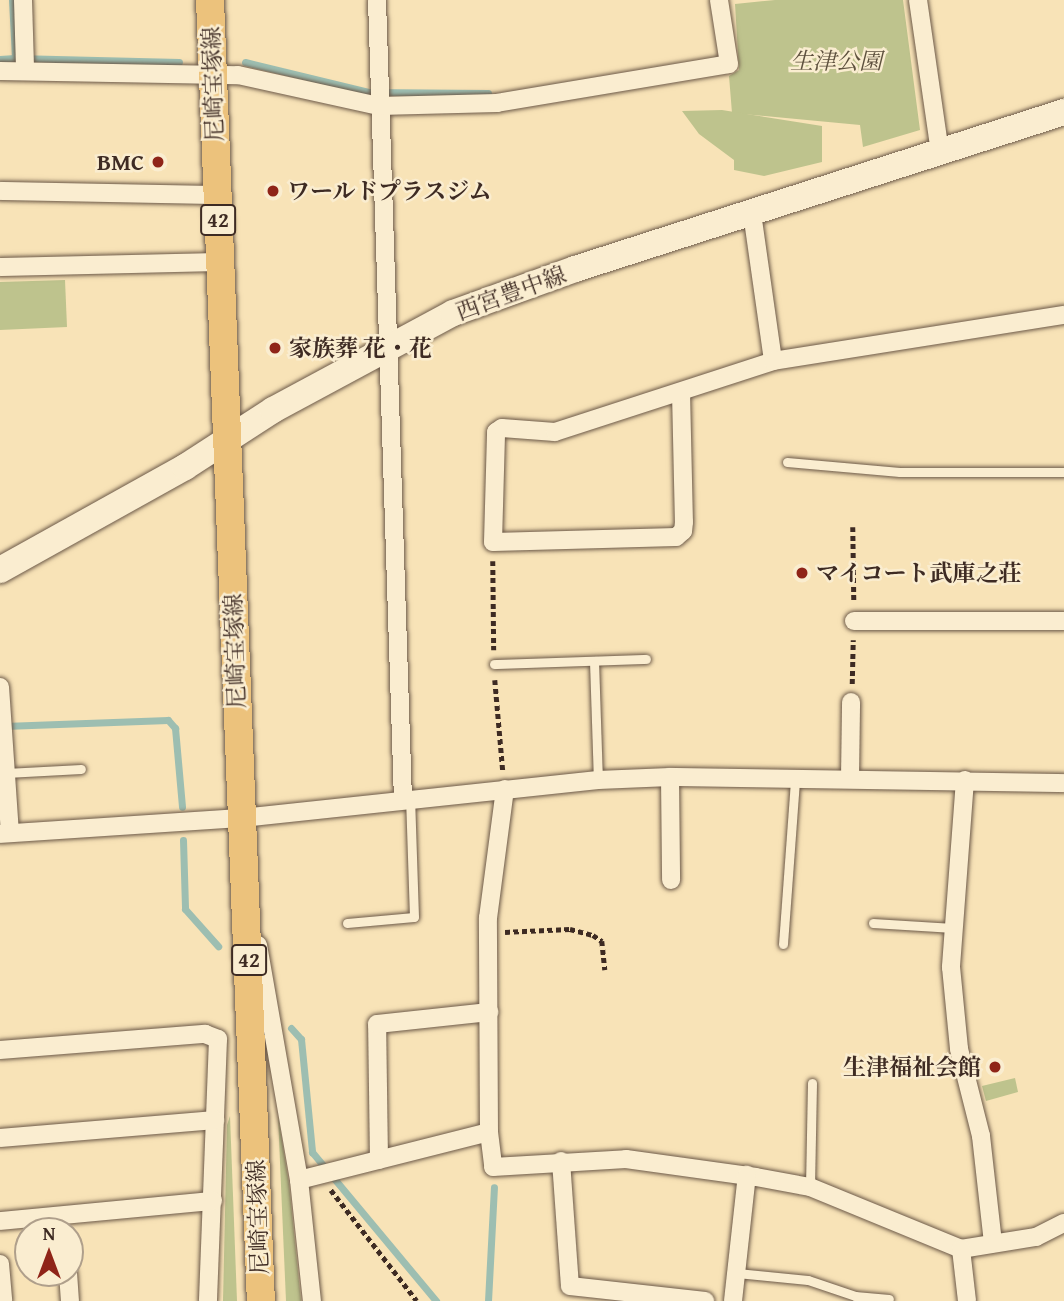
<!DOCTYPE html>
<meta charset="utf-8">
<style>
body{margin:0}
#map{position:relative;width:1064px;height:1301px;overflow:hidden;background:#f8e3b7;font-family:"Gentium Book Plus","Noto Serif JP",serif}
div>[style]{position:absolute}
[style*='--x']{left:calc(var(--x)*1px);top:calc(var(--y)*1px);width:calc(var(--w)*1px);rotate:calc(var(--a)*1deg)}
.green>*{inset:0;background:#bec38d}
.stream>*{height:7px;margin:-3.5px;padding:0 3.5px;transform-origin:3.5px;border-radius:3.5px;background:#9dbeb1}
.path>*{height:4.5px;margin-top:-2.25px;transform-origin:0;background:repeating-linear-gradient(90deg,#3e2b23 0 5px,transparent 0 8.5px)}
.roads{filter:drop-shadow(0 0 2px #6c5948) drop-shadow(0 0 2px #6c5948)}
.lane>*{height:9px;margin:-4.5px;padding:0 4.5px;transform-origin:4.5px;border-radius:4.5px;background:#faedd0}
.street>*{height:18px;margin:-9px;padding:0 9px;transform-origin:9px;border-radius:9px;background:#faedd0}
.secondary>*{height:26px;margin:-13px;padding:0 13px;transform-origin:13px;border-radius:13px;background:#faedd0}
.primary>*{height:28px;margin:-14px;padding:0 14px;transform-origin:14px;border-radius:14px;background:#ecc27c}
.dots>*{width:19px;height:19px;translate:-50% -50%;box-sizing:border-box;border:4px solid #faedd0;border-radius:50%}
span{translate:-50% -50%;white-space:nowrap;text-align:center;line-height:1.15;-webkit-text-stroke:5px #faedd0;paint-order:stroke}
.shield-label span{padding:2px 5px;background:#faedd0;border:2px solid;border-radius:5px;-webkit-text-stroke-width:0}
.shield-label{font-size:21px;color:#3e2b23;font-weight:700}
.park-label{font-size:23px;color:#5e513e;font-style:italic}
.street-label{font-size:23px;color:#3e2b23}
.poi-label{font-size:23px;color:#3e2b23;font-weight:700}
.right{translate:-100% -50%;text-align:right}
.left{translate:0 -50%;text-align:left}
.north{position:absolute;left:14px;top:1217px;width:70px;height:70px;box-sizing:border-box;background:#faedd0;border:2px solid #af9f8b;border-radius:50%;rotate:0deg;font-size:19px;font-weight:700;line-height:28px;text-align:center;color:#3e2b23}
.north::after{content:'';display:block;margin:auto;width:24px;height:32px;background:#8f2418;clip-path:polygon(50% 0,100% 100%,50% 72%,0 100%)}
</style>
<div id="map">
<div class="green">
<i style="clip-path:polygon(775px 0,903px 0,920px 130px,863px 147px,860px 125px,732px 113px,729px 76px,739px 70px,735px 4px)"></i>
<i style="clip-path:polygon(722px 110px,822px 126px,822px 162px,764px 176px,734px 170px,734px 160px,699px 134px,682px 111px)"></i>
<i style="clip-path:polygon(65px 280px,67px 327px,0 330px,0 282px)"></i>
<i style="clip-path:polygon(1015px 1078px,1018px 1092px,986px 1101px,982px 1086px)"></i>
<i style="clip-path:polygon(230px 1116px,237px 1301px,223px 1301px,227px 1125px)"></i>
<i style="clip-path:polygon(278px 1116px,289px 1184px,301px 1301px,286px 1301px)"></i>
</div>
<div class="stream">
<i style="--x:12;--y:0;--w:58;--a:87"></i>
<i style="--x:15;--y:58;--w:164;--a:1.4"></i>
<i style="--x:0;--y:59;--w:15;--a:-4"></i>
<i style="--x:245;--y:62;--w:128;--a:13.6"></i>
<i style="--x:369;--y:92;--w:119;--a:0.5"></i>
<i style="--x:4;--y:726;--w:164;--a:-2.1"></i>
<i style="--x:168;--y:720;--w:11;--a:49"></i>
<i style="--x:175;--y:728;--w:79;--a:84.9"></i>
<i style="--x:183;--y:840;--w:69;--a:88.3"></i>
<i style="--x:185;--y:909;--w:50;--a:48.3"></i>
<i style="--x:291;--y:1028;--w:15;--a:48"></i>
<i style="--x:301;--y:1039;--w:114;--a:84.4"></i>
<i style="--x:312;--y:1152;--w:194;--a:50.2"></i>
<i style="--x:488;--y:1301;--w:114;--a:-87"></i>
</div>
<div class="path">
<i style="--x:853;--y:527;--w:76;--a:89.2"></i>
<i style="--x:493;--y:561;--w:89;--a:89.4"></i>
<i style="--x:495;--y:680;--w:92;--a:85"></i>
<i style="--x:852;--y:684;--w:44;--a:-88.7"></i>
<i style="--x:505;--y:932;--w:65;--a:-2.6"></i>
<i style="--x:570;--y:929;--w:24;--a:15"></i>
<i style="--x:593;--y:935;--w:11;--a:34"></i>
<i style="--x:602;--y:941;--w:29;--a:84"></i>
<i style="--x:331;--y:1190;--w:140;--a:52.2"></i>
</div>
<div class="roads">
<div class="lane">
<i style="--x:787;--y:462;--w:113;--a:5.1"></i>
<i style="--x:900;--y:472;--w:164;--a:0"></i>
<i style="--x:594;--y:661;--w:119;--a:88.1"></i>
<i style="--x:494;--y:664;--w:152;--a:-1.9"></i>
<i style="--x:6;--y:773;--w:75;--a:-3.1"></i>
<i style="--x:347;--y:923;--w:67;--a:-5.1"></i>
<i style="--x:414;--y:917;--w:119;--a:-91.9"></i>
<i style="--x:873;--y:923;--w:80;--a:3.6"></i>
<i style="--x:783;--y:944;--w:165;--a:-85.8"></i>
<i style="--x:810;--y:1187;--w:104;--a:-88.9"></i>
<i style="--x:737;--y:1273;--w:71;--a:5.6"></i>
<i style="--x:808;--y:1280;--w:50;--a:18.8"></i>
<i style="--x:855;--y:1296;--w:34;--a:5"></i>
</div>
<div class="street">
<i style="--x:23;--y:0;--w:69;--a:88.3"></i>
<i style="--x:377;--y:0;--w:799;--a:88.14"></i>
<i style="--x:918;--y:0;--w:155;--a:81.8"></i>
<i style="--x:0;--y:71;--w:238;--a:1"></i>
<i style="--x:238;--y:75;--w:144;--a:12.4"></i>
<i style="--x:379;--y:106;--w:118;--a:-1.5"></i>
<i style="--x:497;--y:103;--w:235;--a:-9.5"></i>
<i style="--x:729;--y:64;--w:65;--a:-98.9"></i>
<i style="--x:0;--y:191;--w:217;--a:1.1"></i>
<i style="--x:752;--y:213;--w:149;--a:81.9"></i>
<i style="--x:0;--y:267;--w:220;--a:-1.3"></i>
<i style="--x:681;--y:392;--w:130;--a:88.7"></i>
<i style="--x:684;--y:522;--w:9;--a:96"></i>
<i style="--x:683;--y:531;--w:9;--a:139"></i>
<i style="--x:676;--y:537;--w:183;--a:178.4"></i>
<i style="--x:493;--y:542;--w:110;--a:-88.4"></i>
<i style="--x:496;--y:432;--w:7;--a:-34"></i>
<i style="--x:502;--y:428;--w:53;--a:4.3"></i>
<i style="--x:555;--y:432;--w:229;--a:-18"></i>
<i style="--x:773;--y:361;--w:295;--a:-9"></i>
<i style="--x:854;--y:621;--w:210;--a:0"></i>
<i style="--x:0;--y:687;--w:146;--a:86.1"></i>
<i style="--x:670;--y:777;--w:103;--a:89.4"></i>
<i style="--x:850;--y:778;--w:76;--a:-89.2"></i>
<i style="--x:965;--y:780;--w:188;--a:94.3"></i>
<i style="--x:951;--y:967;--w:82;--a:84.4"></i>
<i style="--x:959;--y:1049;--w:90;--a:75.8"></i>
<i style="--x:981;--y:1136;--w:108;--a:83.6"></i>
<i style="--x:0;--y:834;--w:243;--a:-3.8"></i>
<i style="--x:242;--y:818;--w:358;--a:-6.1"></i>
<i style="--x:598;--y:780;--w:72;--a:-2.4"></i>
<i style="--x:670;--y:777;--w:394;--a:0.9"></i>
<i style="--x:258;--y:945;--w:239;--a:80.1"></i>
<i style="--x:299;--y:1180;--w:122;--a:83.9"></i>
<i style="--x:0;--y:1050;--w:206;--a:-4.5"></i>
<i style="--x:205;--y:1034;--w:14;--a:21"></i>
<i style="--x:218;--y:1039;--w:262;--a:92.2"></i>
<i style="--x:489;--y:1132;--w:214;--a:-90.3"></i>
<i style="--x:488;--y:918;--w:130;--a:-82.5"></i>
<i style="--x:0;--y:1138;--w:216;--a:-4.8"></i>
<i style="--x:379;--y:1160;--w:136;--a:-90.8"></i>
<i style="--x:377;--y:1024;--w:113;--a:-6.1"></i>
<i style="--x:561;--y:1161;--w:125;--a:85.9"></i>
<i style="--x:570;--y:1286;--w:136;--a:6.3"></i>
<i style="--x:299;--y:1180;--w:196;--a:-14.2"></i>
<i style="--x:489;--y:1132;--w:35;--a:83"></i>
<i style="--x:493;--y:1167;--w:133;--a:-3.4"></i>
<i style="--x:626;--y:1159;--w:131;--a:7.9"></i>
<i style="--x:756;--y:1177;--w:55;--a:10.5"></i>
<i style="--x:810;--y:1187;--w:163;--a:22.3"></i>
<i style="--x:961;--y:1249;--w:76;--a:-9.1"></i>
<i style="--x:1036;--y:1237;--w:31;--a:-27"></i>
<i style="--x:0;--y:1221;--w:214;--a:-5.4"></i>
<i style="--x:961;--y:1249;--w:52;--a:83.4"></i>
<i style="--x:0;--y:1264;--w:37;--a:85"></i>
<i style="--x:68;--y:1273;--w:28;--a:86"></i>
<i style="--x:733;--y:1301;--w:127;--a:-83.7"></i>
</div>
<div class="secondary">
<i style="--x:0;--y:570;--w:212;--a:-29.1"></i>
<i style="--x:185;--y:467;--w:105;--a:-32.9"></i>
<i style="--x:273;--y:410;--w:204;--a:-28.3"></i>
<i style="--x:453;--y:313;--w:130;--a:-19.8"></i>
<i style="--x:575;--y:269;--w:514;--a:-17.8"></i>
</div>
<div class="primary">
<i style="--x:210;--y:0;--w:1302;--a:87.76"></i>
</div>
</div>
<div class="dots">
<i style="left:158px;top:162px;background:#8f2418"></i>
<i style="left:273px;top:191px;background:#8f2418"></i>
<i style="left:275px;top:348px;background:#8f2418"></i>
<i style="left:802px;top:573px;background:#8f2418"></i>
<i style="left:995px;top:1067px;background:#8f2418"></i>
</div>
<div class="shield-label">
<span style="left:218px;top:220px">42</span>
<span style="left:249px;top:960px">42</span>
</div>
<div class="park-label">
<span style="left:836px;top:61px">生津公園</span>
</div>
<div class="street-label">
<span style="left:213px;top:84px;rotate:-92deg">尼崎宝塚線</span>
<span style="left:511px;top:293px;rotate:-20deg">西宮豊中線</span>
<span style="left:235px;top:651px;rotate:-92deg">尼崎宝塚線</span>
<span style="left:258px;top:1217px;rotate:-92deg">尼崎宝塚線</span>
</div>
<div class="poi-label">
<span class="right" style="left:144px;top:162px">BMC</span>
<span class="left" style="left:287px;top:191px">ワールドプラスジム</span>
<span class="left" style="left:289px;top:348px">家族葬 花・花</span>
<span class="left" style="left:816px;top:573px">マイコート武庫之荘</span>
<span class="right" style="left:981px;top:1067px">生津福祉会館</span>
</div>
<div class="north">N</div>
</div>
